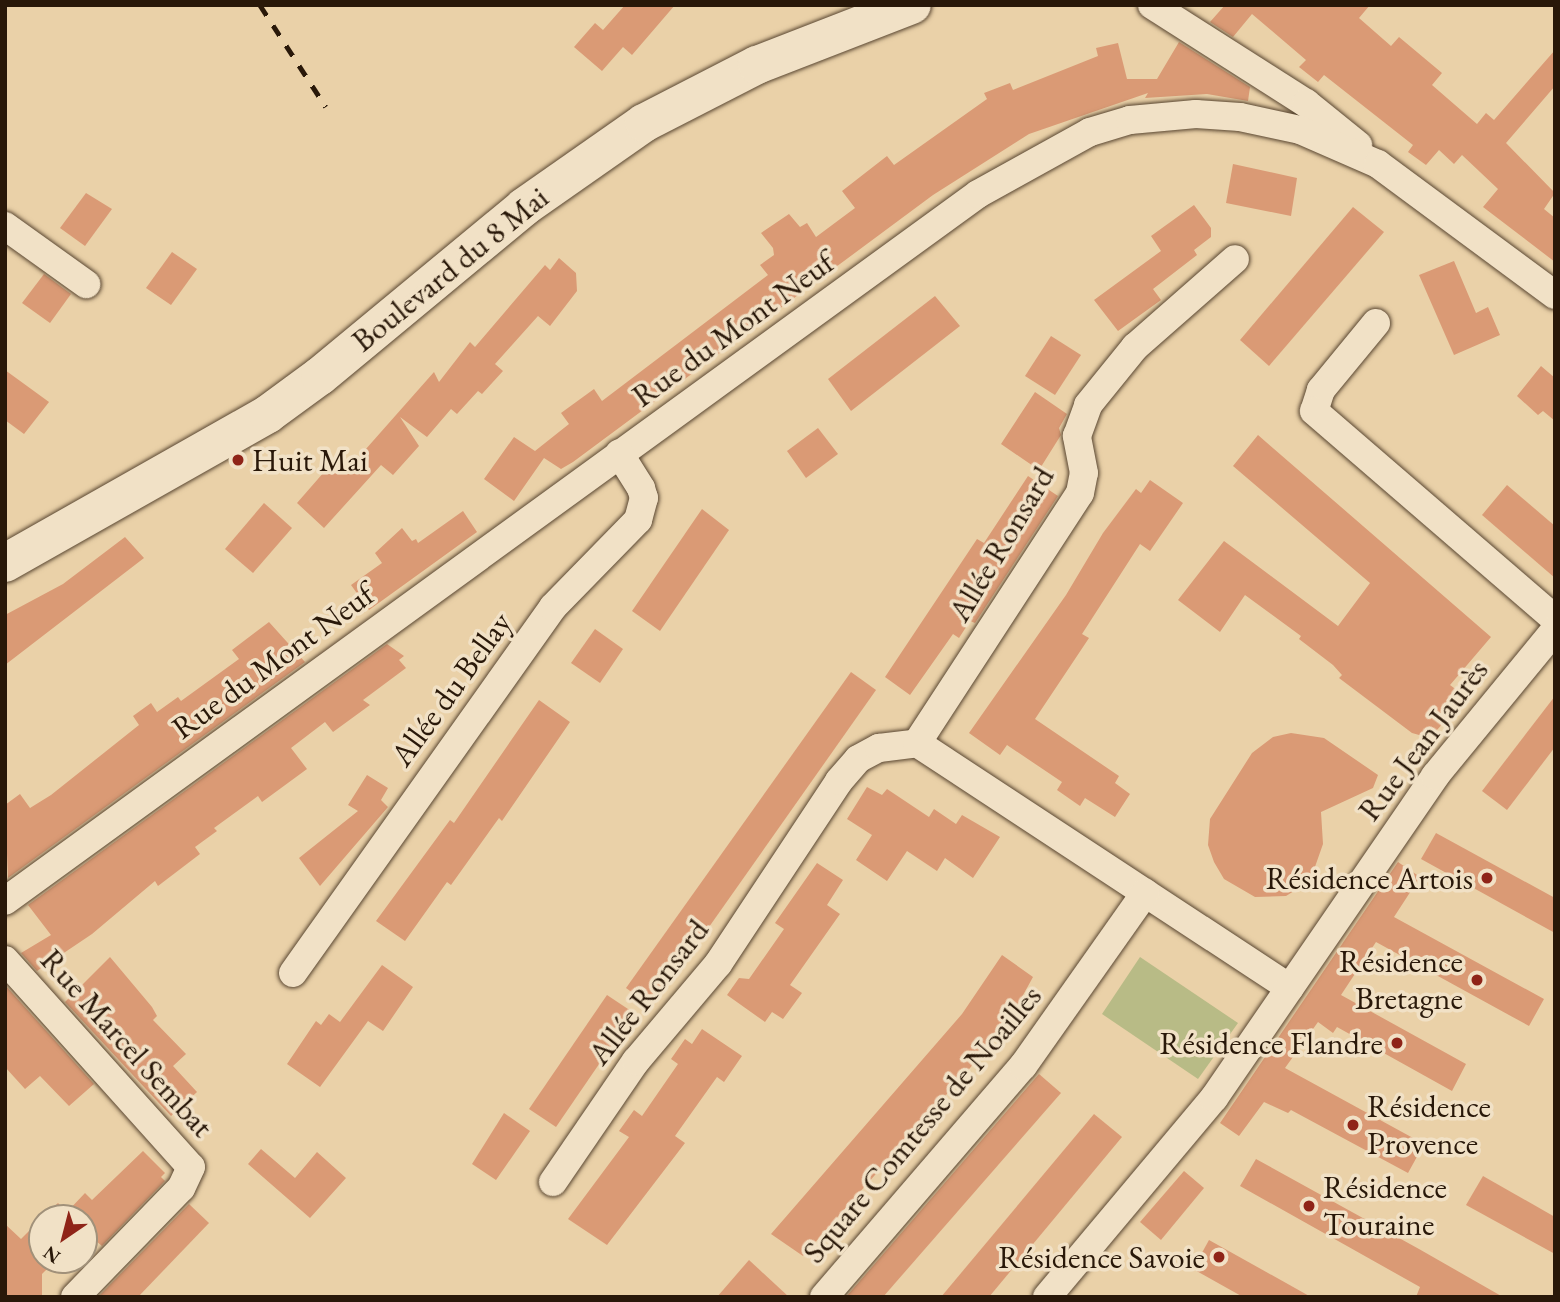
<!DOCTYPE html>
<meta charset="utf-8">
<style>
body{margin:0}
#map{position:relative;width:1560px;height:1302px;overflow:hidden;background:#ead1a8;font-family:"EB Garamond",serif}
div>[style]{position:absolute}
[style*='--x']{left:calc(var(--x)*1px);top:calc(var(--y)*1px);width:calc(var(--w)*1px);rotate:calc(var(--a)*1deg)}
.green>*{inset:0;background:#b8bb86}
.building>*{inset:0;background:#da9a75}
.roads{filter:drop-shadow(0 0 2px #594631) drop-shadow(0 0 2px #594631)}
.street>*{height:28px;margin:-14px;padding:0 14px;transform-origin:14px;border-radius:14px;background:#f1e1c6}
.secondary>*{height:38px;margin:-19px;padding:0 19px;transform-origin:19px;border-radius:19px;background:#f1e1c6}
.rail>*{height:5px;margin-top:-2.5px;transform-origin:0;background:repeating-linear-gradient(90deg,#291809 0 12px,transparent 0 24px)}
.dots>*{width:19px;height:19px;translate:-50% -50%;box-sizing:border-box;border:4px solid #f1e1c6;border-radius:50%}
span{translate:-50% -50%;white-space:nowrap;text-align:center;line-height:1.15;-webkit-text-stroke:7px #f1e1c6;paint-order:stroke}
.street-label{font-size:32px;color:#291809}
.poi-label{font-size:32px;color:#291809}
.left{translate:0 -50%;text-align:left}
.right{translate:-100% -50%;text-align:right}
.frame{position:absolute;inset:0;border:7px solid #291809;pointer-events:none}
.north{position:absolute;left:28px;top:1204px;width:70px;height:70px;box-sizing:border-box;background:#f1e1c6;border:2px solid #a1917a;border-radius:50%;rotate:215deg;font-size:19px;font-weight:700;line-height:28px;text-align:center;color:#291809}
.north::after{content:'';display:block;margin:auto;width:24px;height:32px;background:#8f2418;clip-path:polygon(50% 0,100% 100%,50% 72%,0 100%)}
</style>
<div id="map">
<div class="green">
<i style="clip-path:polygon(1140px 957px,1238px 1023px,1198px 1079px,1102px 1014px)"></i>
</div>
<div class="building">
<i style="clip-path:polygon(625px 5px,675px 5px,632px 55px,623px 47px,602px 71px,574px 47px,595px 23px,603px 30px)"></i>
<i style="clip-path:polygon(1225px 5px,1370px 5px,1359px 18px,1391px 46px,1399px 37px,1442px 73px,1432px 85px,1477px 124px,1486px 113px,1494px 120px,1555px 50px,1555px 86px,1506px 143px,1555px 193px,1544px 209px,1555px 218px,1555px 262px,1483px 207px,1498px 189px,1462px 155px,1454px 164px,1439px 150px,1426px 165px,1408px 152px,1413px 145px,1324px 75px,1318px 82px,1299px 67px,1306px 60px,1252px 14px,1233px 37px,1210px 22px)"></i>
<i style="clip-path:polygon(1179px 42px,1250px 87px,1248px 101px,1207px 94px,1145px 98px,1148px 93px,1029px 134px,933px 195px,573px 462px,561px 469px,544px 458px,514px 501px,484px 479px,514px 437px,535px 451px,569px 424px,561px 413px,594px 389px,602px 401px,768px 275px,760px 265px,774px 255px,773px 248px,761px 233px,789px 214px,800px 227px,807px 223px,816px 237px,855px 208px,842px 191px,887px 156px,894px 165px,987px 99px,984px 93px,1010px 83px,1013px 90px,1098px 56px,1096px 48px,1118px 43px,1127px 79px,1157px 79px)"></i>
<i style="clip-path:polygon(1233px 164px,1297px 178px,1291px 216px,1226px 203px)"></i>
<i style="clip-path:polygon(86px 193px,112px 209px,85px 246px,60px 228px)"></i>
<i style="clip-path:polygon(1194px 205px,1211px 228px,1211px 237px,1194px 250px,1197px 255px,1153px 289px,1161px 300px,1118px 331px,1094px 300px,1161px 251px,1151px 236px)"></i>
<i style="clip-path:polygon(1353px 207px,1384px 232px,1269px 366px,1240px 340px)"></i>
<i style="clip-path:polygon(172px 252px,197px 269px,171px 305px,146px 288px)"></i>
<i style="clip-path:polygon(559px 258px,576px 273px,577px 291px,550px 326px,538px 316px,495px 364px,503px 371px,482px 394px,478px 391px,457px 414px,451px 409px,427px 437px,400px 417px,419px 446px,393px 475px,381px 465px,324px 528px,297px 503px,338px 456px,350px 467px,434px 372px,439px 382px,470px 342px,475px 347px,545px 265px,550px 270px)"></i>
<i style="clip-path:polygon(1454px 261px,1476px 313px,1488px 307px,1500px 335px,1454px 355px,1419px 275px)"></i>
<i style="clip-path:polygon(44px 274px,71px 294px,50px 323px,22px 303px)"></i>
<i style="clip-path:polygon(935px 296px,960px 326px,851px 411px,828px 379px)"></i>
<i style="clip-path:polygon(1051px 336px,1081px 355px,1055px 395px,1025px 376px)"></i>
<i style="clip-path:polygon(1541px 366px,1555px 378px,1555px 421px,1543px 411px,1538px 415px,1517px 396px)"></i>
<i style="clip-path:polygon(5px 370px,49px 402px,24px 434px,5px 420px)"></i>
<i style="clip-path:polygon(1035px 392px,1067px 414px,1059px 428px,1061px 435px,1039px 470px,1001px 444px)"></i>
<i style="clip-path:polygon(818px 428px,838px 454px,806px 478px,787px 451px)"></i>
<i style="clip-path:polygon(1258px 435px,1491px 637px,1450px 685px,1466px 697px,1430px 738px,1412px 733px,1339px 678px,1342px 675px,1333px 665px,1299px 639px,1301px 636px,1245px 595px,1220px 632px,1178px 600px,1224px 541px,1338px 626px,1370px 583px,1233px 466px)"></i>
<i style="clip-path:polygon(1028px 476px,1058px 496px,975px 623px,970px 621px,959px 638px,953px 634px,910px 695px,885px 677px,977px 539px,984px 543px)"></i>
<i style="clip-path:polygon(1150px 480px,1183px 503px,1150px 551px,1140px 544px,1082px 634px,1089px 638px,1035px 719px,1119px 776px,1115px 783px,1130px 794px,1115px 817px,1085px 798px,1080px 806px,1057px 790px,1062px 782px,1007px 745px,1000px 755px,969px 733px,1066px 595px,1103px 533px,1136px 489px,1141px 493px)"></i>
<i style="clip-path:polygon(1507px 485px,1555px 526px,1555px 578px,1482px 515px)"></i>
<i style="clip-path:polygon(264px 503px,292px 528px,253px 573px,225px 549px)"></i>
<i style="clip-path:polygon(702px 509px,729px 530px,660px 631px,632px 611px)"></i>
<i style="clip-path:polygon(463px 511px,477px 532px,369px 610px,351px 585px,382px 563px,375px 553px,402px 528px,412px 541px,416px 539px,418px 543px)"></i>
<i style="clip-path:polygon(125px 537px,144px 558px,5px 665px,5px 615px,63px 584px)"></i>
<i style="clip-path:polygon(269px 622px,305px 662px,8px 878px,5px 805px,20px 794px,30px 808px,51px 795px,139px 725px,133px 716px,151px 703px,157px 712px,178px 697px,181px 701px,239px 659px,232px 650px)"></i>
<i style="clip-path:polygon(595px 629px,623px 649px,600px 683px,571px 663px)"></i>
<i style="clip-path:polygon(387px 644px,404px 656px,399px 660px,406px 668px,363px 700px,370px 705px,333px 732px,325px 722px,291px 748px,307px 769px,262px 802px,258px 796px,214px 828px,217px 831px,195px 847px,200px 854px,158px 886px,155px 881px,92px 934px,37px 971px,21px 953px,51px 935px,28px 905px)"></i>
<i style="clip-path:polygon(851px 672px,876px 690px,697px 944px,653px 1001px,644px 1001px,626px 988px)"></i>
<i style="clip-path:polygon(1555px 696px,1555px 747px,1507px 810px,1482px 791px)"></i>
<i style="clip-path:polygon(539px 700px,570px 722px,502px 821px,499px 818px,451px 885px,447px 882px,405px 941px,376px 921px,450px 820px,454px 823px)"></i>
<i style="clip-path:polygon(1291px 733px,1324px 738px,1378px 775px,1373px 788px,1321px 812px,1323px 844px,1310px 881px,1286px 896px,1255px 897px,1224px 879px,1214px 862px,1208px 845px,1210px 819px,1252px 753px,1273px 737px)"></i>
<i style="clip-path:polygon(367px 775px,388px 788px,381px 800px,388px 807px,320px 886px,299px 858px,358px 811px,348px 805px)"></i>
<i style="clip-path:polygon(867px 787px,882px 795px,887px 789px,929px 817px,934px 809px,956px 824px,962px 815px,1000px 837px,973px 878px,945px 858px,937px 871px,907px 851px,887px 881px,856px 860px,872px 835px,847px 819px)"></i>
<i style="clip-path:polygon(1436px 833px,1555px 898px,1555px 933px,1421px 859px)"></i>
<i style="clip-path:polygon(1398px 862px,1420px 877px,1394px 917px,1544px 999px,1529px 1026px,1376px 942px,1341px 995px,1466px 1064px,1452px 1091px,1337px 1027px,1333px 1033px,1318px 1022px,1285px 1068px,1424px 1144px,1408px 1173px,1291px 1110px,1288px 1113px,1264px 1102px,1239px 1136px,1220px 1123px)"></i>
<i style="clip-path:polygon(817px 863px,843px 880px,827px 905px,840px 914px,790px 985px,802px 993px,783px 1019px,772px 1012px,765px 1022px,727px 995px,739px 978px,749px 979px,784px 929px,775px 923px)"></i>
<i style="clip-path:polygon(1002px 955px,1033px 977px,1011px 1017px,970px 1068px,803px 1256px,771px 1234px,962px 1014px)"></i>
<i style="clip-path:polygon(110px 957px,152px 1007px,157px 1016px,153px 1020px,186px 1054px,173px 1066px,197px 1092px,171px 1116px,65px 1002px)"></i>
<i style="clip-path:polygon(382px 965px,413px 987px,383px 1031px,368px 1021px,320px 1087px,287px 1064px,316px 1021px,321px 1025px,329px 1014px,340px 1022px)"></i>
<i style="clip-path:polygon(5px 985px,94px 1084px,69px 1106px,40px 1076px,25px 1089px,5px 1067px)"></i>
<i style="clip-path:polygon(607px 995px,634px 1013px,556px 1127px,529px 1109px)"></i>
<i style="clip-path:polygon(702px 1029px,742px 1056px,724px 1082px,717px 1077px,675px 1136px,685px 1143px,607px 1245px,568px 1219px,629px 1137px,619px 1131px,634px 1110px,642px 1116px,678px 1064px,671px 1059px,685px 1039px,692px 1044px)"></i>
<i style="clip-path:polygon(1039px 1074px,1061px 1093px,883px 1297px,846px 1297px)"></i>
<i style="clip-path:polygon(504px 1113px,530px 1131px,496px 1180px,472px 1164px)"></i>
<i style="clip-path:polygon(1094px 1114px,1122px 1137px,989px 1297px,941px 1297px)"></i>
<i style="clip-path:polygon(261px 1149px,295px 1178px,317px 1152px,346px 1178px,310px 1218px,248px 1164px)"></i>
<i style="clip-path:polygon(143px 1151px,165px 1173px,161px 1177px,165px 1181px,102px 1246px,84px 1231px,84px 1218px,42px 1218px,58px 1203px,67px 1212px,85px 1193px,92px 1200px)"></i>
<i style="clip-path:polygon(1256px 1159px,1419px 1249px,1503px 1297px,1416px 1297px,1420px 1287px,1240px 1186px)"></i>
<i style="clip-path:polygon(1184px 1171px,1204px 1188px,1161px 1240px,1140px 1222px)"></i>
<i style="clip-path:polygon(1483px 1176px,1555px 1217px,1555px 1254px,1466px 1205px)"></i>
<i style="clip-path:polygon(189px 1204px,209px 1223px,138px 1297px,98px 1297px)"></i>
<i style="clip-path:polygon(42px 1218px,42px 1260px,56px 1260px,42px 1274px,42px 1297px,5px 1297px,5px 1224px,21px 1239px)"></i>
<i style="clip-path:polygon(1209px 1240px,1311px 1297px,1243px 1297px,1193px 1269px)"></i>
<i style="clip-path:polygon(749px 1260px,789px 1297px,717px 1297px)"></i>
</div>
<div class="roads">
<div class="street">
<i style="--x:1152;--y:5;--w:183;--a:32.5"></i>
<i style="--x:1306;--y:103;--w:67;--a:38.9"></i>
<i style="--x:5;--y:226;--w:100;--a:35.6"></i>
<i style="--x:1376;--y:323;--w:87;--a:129.4"></i>
<i style="--x:1321;--y:390;--w:22;--a:108"></i>
<i style="--x:1314;--y:411;--w:318;--a:40.8"></i>
<i style="--x:917;--y:743;--w:298;--a:-56.9"></i>
<i style="--x:1080;--y:493;--w:20;--a:-79"></i>
<i style="--x:1084;--y:473;--w:38;--a:-101"></i>
<i style="--x:1077;--y:436;--w:33;--a:-70"></i>
<i style="--x:1088;--y:405;--w:75;--a:-51"></i>
<i style="--x:1135;--y:347;--w:133;--a:-41.3"></i>
<i style="--x:5;--y:901;--w:1203;--a:-36"></i>
<i style="--x:978;--y:194;--w:128;--a:-29"></i>
<i style="--x:1090;--y:132;--w:42;--a:-16.7"></i>
<i style="--x:1130;--y:120;--w:66;--a:-5.2"></i>
<i style="--x:1196;--y:114;--w:44;--a:3.9"></i>
<i style="--x:1240;--y:117;--w:61;--a:12.2"></i>
<i style="--x:1300;--y:130;--w:85;--a:23.6"></i>
<i style="--x:1378;--y:164;--w:220;--a:36.5"></i>
<i style="--x:5;--y:960;--w:278;--a:48.1"></i>
<i style="--x:191;--y:1167;--w:23;--a:115"></i>
<i style="--x:181;--y:1188;--w:152;--a:134.2"></i>
<i style="--x:293;--y:973;--w:449;--a:-54.6"></i>
<i style="--x:553;--y:607;--w:122;--a:-45.7"></i>
<i style="--x:638;--y:520;--w:23;--a:-75"></i>
<i style="--x:644;--y:498;--w:10;--a:-107"></i>
<i style="--x:641;--y:488;--w:41;--a:-122.2"></i>
<i style="--x:553;--y:1182;--w:147;--a:-55.6"></i>
<i style="--x:636;--y:1061;--w:127;--a:-49.8"></i>
<i style="--x:718;--y:964;--w:219;--a:-56.5"></i>
<i style="--x:839;--y:781;--w:29;--a:-49"></i>
<i style="--x:858;--y:759;--w:24;--a:-28"></i>
<i style="--x:879;--y:748;--w:38;--a:-7"></i>
<i style="--x:917;--y:743;--w:446;--a:33.3"></i>
<i style="--x:824;--y:1297;--w:305;--a:-49.3"></i>
<i style="--x:1023;--y:1066;--w:212;--a:-54.8"></i>
<i style="--x:1047;--y:1297;--w:260;--a:-50"></i>
<i style="--x:1214;--y:1098;--w:391;--a:-55.5"></i>
<i style="--x:1435;--y:776;--w:189;--a:-50.6"></i>
</div>
<div class="secondary">
<i style="--x:5;--y:563;--w:302;--a:-29.5"></i>
<i style="--x:268;--y:414;--w:64;--a:-36.2"></i>
<i style="--x:320;--y:376;--w:265;--a:-39.6"></i>
<i style="--x:524;--y:207;--w:146;--a:-35"></i>
<i style="--x:644;--y:123;--w:127;--a:-27.2"></i>
<i style="--x:757;--y:65;--w:166;--a:-21.2"></i>
</div>
</div>
<div class="rail">
<i style="--x:260;--y:5;--w:121;--a:57.1"></i>
</div>
<div class="dots">
<i style="left:238px;top:460px;background:#8f2418"></i>
<i style="left:1487px;top:878px;background:#8f2418"></i>
<i style="left:1477px;top:980px;background:#8f2418"></i>
<i style="left:1397px;top:1043px;background:#8f2418"></i>
<i style="left:1353px;top:1125px;background:#8f2418"></i>
<i style="left:1309px;top:1206px;background:#8f2418"></i>
<i style="left:1219px;top:1257px;background:#8f2418"></i>
</div>
<div class="street-label">
<span style="left:450px;top:269px;rotate:-39deg">Boulevard du 8 Mai</span>
<span style="left:733px;top:329px;rotate:-36deg">Rue du Mont Neuf</span>
<span style="left:1001px;top:544px;rotate:-59deg">Allée Ronsard</span>
<span style="left:273px;top:661px;rotate:-36deg">Rue du Mont Neuf</span>
<span style="left:451px;top:689px;rotate:-54deg">Allée du Bellay</span>
<span style="left:1423px;top:740px;rotate:-53deg">Rue Jean Jaurès</span>
<span style="left:648px;top:992px;rotate:-52deg">Allée Ronsard</span>
<span style="left:127px;top:1043px;rotate:48deg">Rue Marcel Sembat</span>
<span style="left:922px;top:1124px;rotate:-50deg">Square Comtesse de Noailles</span>
</div>
<div class="poi-label">
<span class="left" style="left:252px;top:460px">Huit Mai</span>
<span class="right" style="left:1473px;top:878px">Résidence Artois</span>
<span class="right" style="left:1463px;top:980px">Résidence<br>Bretagne</span>
<span class="right" style="left:1383px;top:1043px">Résidence Flandre</span>
<span class="left" style="left:1367px;top:1125px">Résidence<br>Provence</span>
<span class="left" style="left:1323px;top:1206px">Résidence<br>Touraine</span>
<span class="right" style="left:1205px;top:1257px">Résidence Savoie</span>
</div>
<div class="frame"></div>
<div class="north">N</div>
</div>
